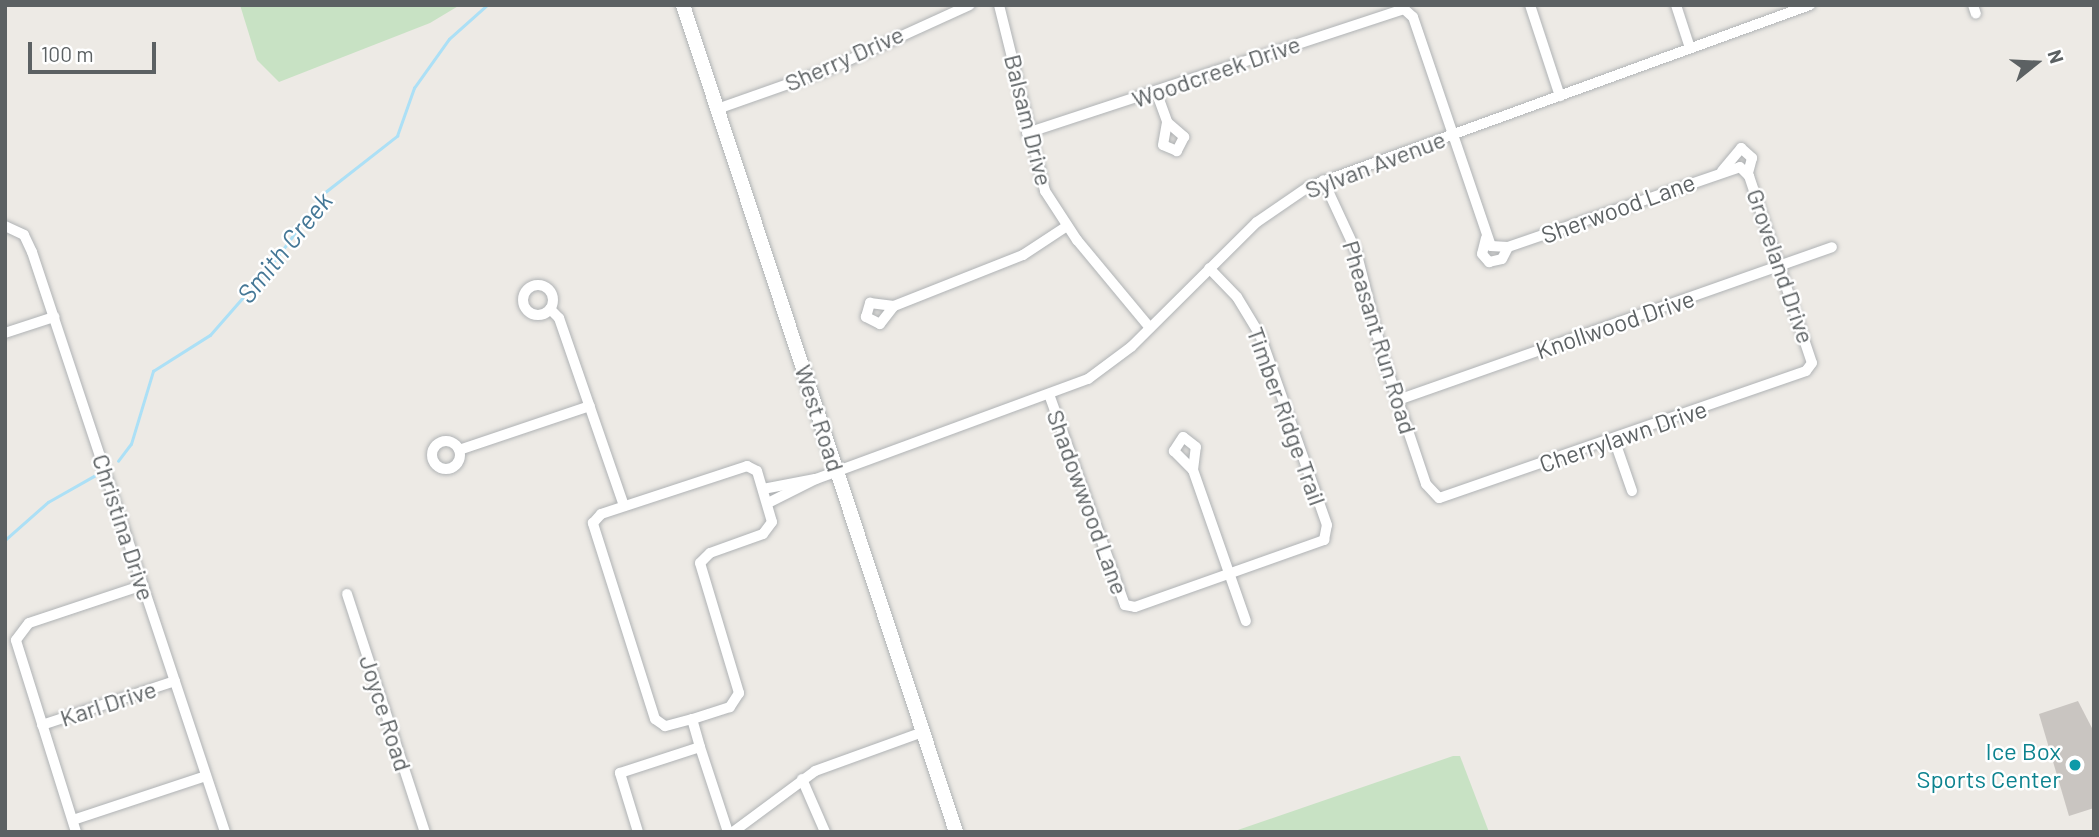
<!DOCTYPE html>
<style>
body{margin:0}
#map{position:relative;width:2099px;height:837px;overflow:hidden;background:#edeae5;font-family:Barlow,sans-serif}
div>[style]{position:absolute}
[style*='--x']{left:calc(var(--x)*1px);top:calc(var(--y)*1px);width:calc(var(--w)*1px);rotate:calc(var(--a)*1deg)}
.green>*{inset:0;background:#c8e2c4}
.stream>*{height:2.5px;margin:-1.25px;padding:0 1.25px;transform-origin:1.25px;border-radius:1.25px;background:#ace0f6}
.building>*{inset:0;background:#c9c5c1}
.roads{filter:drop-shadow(0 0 2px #b0b3b5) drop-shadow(0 0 2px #b0b3b5)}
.street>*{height:10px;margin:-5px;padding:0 5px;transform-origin:5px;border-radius:5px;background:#fff}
.street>.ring{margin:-5px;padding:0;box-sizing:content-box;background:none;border:10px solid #fff;border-radius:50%}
.secondary>*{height:14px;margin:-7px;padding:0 7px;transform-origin:7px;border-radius:7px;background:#fff}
.dots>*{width:19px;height:19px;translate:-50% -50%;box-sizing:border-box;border:4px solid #fff;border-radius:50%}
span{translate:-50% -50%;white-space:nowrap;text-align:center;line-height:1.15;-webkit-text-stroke:5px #fff;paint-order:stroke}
.street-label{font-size:24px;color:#5c6163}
.culture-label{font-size:24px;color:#0d838f}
.right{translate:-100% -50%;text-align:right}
.water-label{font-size:26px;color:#447796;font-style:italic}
.frame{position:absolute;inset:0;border:7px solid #5c6163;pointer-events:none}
.north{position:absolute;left:2001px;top:28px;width:70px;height:70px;-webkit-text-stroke:5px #fff;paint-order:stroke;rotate:72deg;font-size:19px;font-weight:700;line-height:28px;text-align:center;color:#5c6163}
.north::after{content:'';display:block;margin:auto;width:24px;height:32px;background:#5c6163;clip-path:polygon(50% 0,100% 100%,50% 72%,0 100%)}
.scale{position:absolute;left:28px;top:42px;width:128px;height:32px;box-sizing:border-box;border:4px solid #5c6163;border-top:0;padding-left:9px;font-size:21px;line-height:24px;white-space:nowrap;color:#5c6163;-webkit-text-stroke:5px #fff;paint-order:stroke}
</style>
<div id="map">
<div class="green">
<i style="clip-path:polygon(240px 5px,460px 5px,430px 23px,279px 82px,257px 60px)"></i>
<i style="clip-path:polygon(1460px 756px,1489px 832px,1232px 832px,1453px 756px)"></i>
</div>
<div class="stream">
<i style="--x:118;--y:461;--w:21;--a:-53"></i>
<i style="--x:131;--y:444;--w:76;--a:-73.2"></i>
<i style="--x:153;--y:371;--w:67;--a:-32.3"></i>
<i style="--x:210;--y:335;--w:96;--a:-48.8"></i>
<i style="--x:273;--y:263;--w:87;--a:-53.9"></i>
<i style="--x:324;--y:193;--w:93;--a:-38"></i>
<i style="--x:397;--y:136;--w:51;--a:-70.5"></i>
<i style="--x:414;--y:88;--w:60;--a:-54.5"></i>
<i style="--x:449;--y:39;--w:51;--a:-41.8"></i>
<i style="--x:5;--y:540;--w:57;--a:-41.5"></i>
<i style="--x:48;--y:502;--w:53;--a:-29.5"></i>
</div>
<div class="building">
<i style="clip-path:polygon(2078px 701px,2094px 732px,2094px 808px,2069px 816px,2039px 714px)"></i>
</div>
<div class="roads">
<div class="street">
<i style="--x:999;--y:5;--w:192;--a:76.1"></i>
<i style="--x:1045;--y:191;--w:59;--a:56.9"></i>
<i style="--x:1077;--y:240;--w:114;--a:50.3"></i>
<i style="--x:1530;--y:5;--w:96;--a:71.8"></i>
<i style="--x:1676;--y:5;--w:45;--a:72"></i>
<i style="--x:1973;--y:5;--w:9;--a:72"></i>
<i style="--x:1156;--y:91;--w:33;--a:70"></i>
<i style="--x:1167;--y:122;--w:23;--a:41"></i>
<i style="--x:1184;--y:137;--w:16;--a:117"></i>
<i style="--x:1177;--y:151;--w:15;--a:-157"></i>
<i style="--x:1163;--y:145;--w:23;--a:-80"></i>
<i style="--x:717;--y:109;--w:114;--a:-19.4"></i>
<i style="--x:825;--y:71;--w:159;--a:-24.5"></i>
<i style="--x:1027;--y:133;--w:397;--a:-18.2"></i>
<i style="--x:1404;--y:9;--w:12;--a:42"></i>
<i style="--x:1413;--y:17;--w:242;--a:71.2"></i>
<i style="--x:1491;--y:246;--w:17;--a:3"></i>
<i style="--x:1508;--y:247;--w:245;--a:-19"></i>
<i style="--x:1740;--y:167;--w:13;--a:45"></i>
<i style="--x:1749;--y:176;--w:197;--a:71.4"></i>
<i style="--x:1812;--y:363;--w:10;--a:127"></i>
<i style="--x:1806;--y:371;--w:388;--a:160.9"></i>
<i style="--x:1439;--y:498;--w:19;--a:-133"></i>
<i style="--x:1426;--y:484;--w:138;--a:-108.6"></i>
<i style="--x:1382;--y:353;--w:105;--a:-104.3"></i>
<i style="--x:1356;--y:251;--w:78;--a:-114.9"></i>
<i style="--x:1722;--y:171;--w:30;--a:-50"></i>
<i style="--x:1741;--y:148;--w:15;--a:42"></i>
<i style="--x:1752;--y:158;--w:16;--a:105"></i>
<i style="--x:5;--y:226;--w:21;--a:25"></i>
<i style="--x:24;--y:235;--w:19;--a:65"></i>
<i style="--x:32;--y:252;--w:611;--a:71.59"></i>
<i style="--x:1486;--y:238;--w:16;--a:104"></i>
<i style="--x:1482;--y:254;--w:11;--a:49"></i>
<i style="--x:1489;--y:262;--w:13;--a:-13"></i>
<i style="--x:1502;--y:259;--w:13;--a:-63"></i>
<i class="ring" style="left:523px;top:285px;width:20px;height:20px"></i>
<i style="--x:894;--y:306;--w:23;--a:128"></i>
<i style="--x:880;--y:324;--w:16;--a:-153"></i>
<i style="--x:866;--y:317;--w:15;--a:-74"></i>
<i style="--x:870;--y:303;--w:24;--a:7"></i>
<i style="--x:894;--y:306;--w:139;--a:-21.6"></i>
<i style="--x:1023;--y:255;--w:53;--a:-33.4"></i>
<i style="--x:550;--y:309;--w:13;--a:45"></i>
<i style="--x:559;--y:318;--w:199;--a:70.9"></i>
<i style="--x:5;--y:333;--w:52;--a:-18.1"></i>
<i style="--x:1050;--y:397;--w:221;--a:70.2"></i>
<i style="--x:1125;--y:605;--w:10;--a:11"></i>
<i style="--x:1135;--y:607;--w:201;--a:-19.5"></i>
<i style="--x:1324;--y:540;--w:15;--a:-79"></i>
<i style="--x:1327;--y:525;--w:201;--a:-109.4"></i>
<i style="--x:1260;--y:335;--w:44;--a:-121.2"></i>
<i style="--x:1237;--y:297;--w:40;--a:-134"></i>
<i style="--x:1398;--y:400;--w:460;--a:-19.4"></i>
<i style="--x:1614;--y:439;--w:55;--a:70.9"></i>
<i class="ring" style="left:432px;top:441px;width:18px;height:18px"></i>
<i style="--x:459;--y:450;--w:138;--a:-18.6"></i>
<i style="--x:1193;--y:470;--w:23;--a:-83"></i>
<i style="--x:1196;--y:447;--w:16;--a:-142"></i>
<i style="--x:1183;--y:437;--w:17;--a:123"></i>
<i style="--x:1174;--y:451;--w:27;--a:45"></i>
<i style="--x:1193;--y:470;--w:160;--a:70.7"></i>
<i style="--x:763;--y:489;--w:53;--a:-10.9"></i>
<i style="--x:768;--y:503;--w:54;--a:-26.6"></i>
<i style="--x:816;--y:479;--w:290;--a:-20.2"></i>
<i style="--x:1088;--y:379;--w:54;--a:-36.7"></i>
<i style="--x:1131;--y:347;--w:177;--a:-44.8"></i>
<i style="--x:1257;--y:222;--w:62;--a:-34.5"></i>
<i style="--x:1308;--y:187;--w:534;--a:-19.93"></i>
<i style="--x:347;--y:594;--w:250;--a:71.9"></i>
<i style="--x:692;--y:719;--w:28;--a:165"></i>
<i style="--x:665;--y:726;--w:12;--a:-145"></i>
<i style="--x:655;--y:719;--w:206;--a:-107.6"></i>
<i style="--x:593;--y:523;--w:12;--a:-48"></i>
<i style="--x:601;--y:514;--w:154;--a:-18.2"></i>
<i style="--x:747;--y:466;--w:11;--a:27"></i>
<i style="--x:757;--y:471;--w:53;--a:73.6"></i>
<i style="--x:772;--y:522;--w:15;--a:127"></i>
<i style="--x:763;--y:534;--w:56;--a:160.3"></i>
<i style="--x:710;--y:553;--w:14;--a:135"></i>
<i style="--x:700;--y:563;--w:136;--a:73.3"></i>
<i style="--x:739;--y:693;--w:17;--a:123"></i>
<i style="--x:730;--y:707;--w:40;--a:162"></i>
<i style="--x:692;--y:719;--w:29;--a:74"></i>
<i style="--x:42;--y:725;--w:140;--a:-18.3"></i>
<i style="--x:802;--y:779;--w:58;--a:66.5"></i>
<i style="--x:73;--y:820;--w:140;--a:-18.3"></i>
<i style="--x:76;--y:832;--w:201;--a:-107.4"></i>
<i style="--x:16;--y:640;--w:21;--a:-53"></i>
<i style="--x:29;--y:623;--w:120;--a:-18.4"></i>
<i style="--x:638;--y:832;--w:62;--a:-107"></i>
<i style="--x:620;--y:773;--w:84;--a:-18"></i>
<i style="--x:700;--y:747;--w:89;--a:71.8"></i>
<i style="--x:733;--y:832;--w:102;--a:-36.6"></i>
<i style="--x:815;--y:771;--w:115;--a:-19.9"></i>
</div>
<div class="secondary">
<i style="--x:683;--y:5;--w:871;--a:71.73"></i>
</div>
</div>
<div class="dots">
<i style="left:2075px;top:765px;background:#0f9aa8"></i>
</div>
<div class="street-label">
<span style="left:844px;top:58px;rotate:-24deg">Sherry Drive</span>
<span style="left:1216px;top:71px;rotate:-19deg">Woodcreek Drive</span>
<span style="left:1029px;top:120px;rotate:76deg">Balsam Drive</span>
<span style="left:1375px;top:164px;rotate:-21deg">Sylvan Avenue</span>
<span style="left:1618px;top:208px;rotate:-20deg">Sherwood Lane</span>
<span style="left:1781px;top:266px;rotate:71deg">Groveland Drive</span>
<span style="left:1615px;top:324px;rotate:-19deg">Knollwood Drive</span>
<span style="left:1380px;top:337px;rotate:73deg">Pheasant Run Road</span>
<span style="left:1287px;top:416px;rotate:70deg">Timber Ridge Trail</span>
<span style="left:820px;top:418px;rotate:72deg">West Road</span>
<span style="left:1623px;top:436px;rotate:-19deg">Cherrylawn Drive</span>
<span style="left:1088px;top:502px;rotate:70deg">Shadowwood Lane</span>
<span style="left:124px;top:527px;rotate:72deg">Christina Drive</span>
<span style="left:108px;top:703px;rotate:-18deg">Karl Drive</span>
<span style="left:386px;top:713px;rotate:72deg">Joyce Road</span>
</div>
<div class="culture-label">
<span class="right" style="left:2061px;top:765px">Ice Box<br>Sports Center</span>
</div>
<div class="water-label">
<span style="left:284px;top:247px;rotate:-51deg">Smith Creek</span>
</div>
<div class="frame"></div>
<div class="north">N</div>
<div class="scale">100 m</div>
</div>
